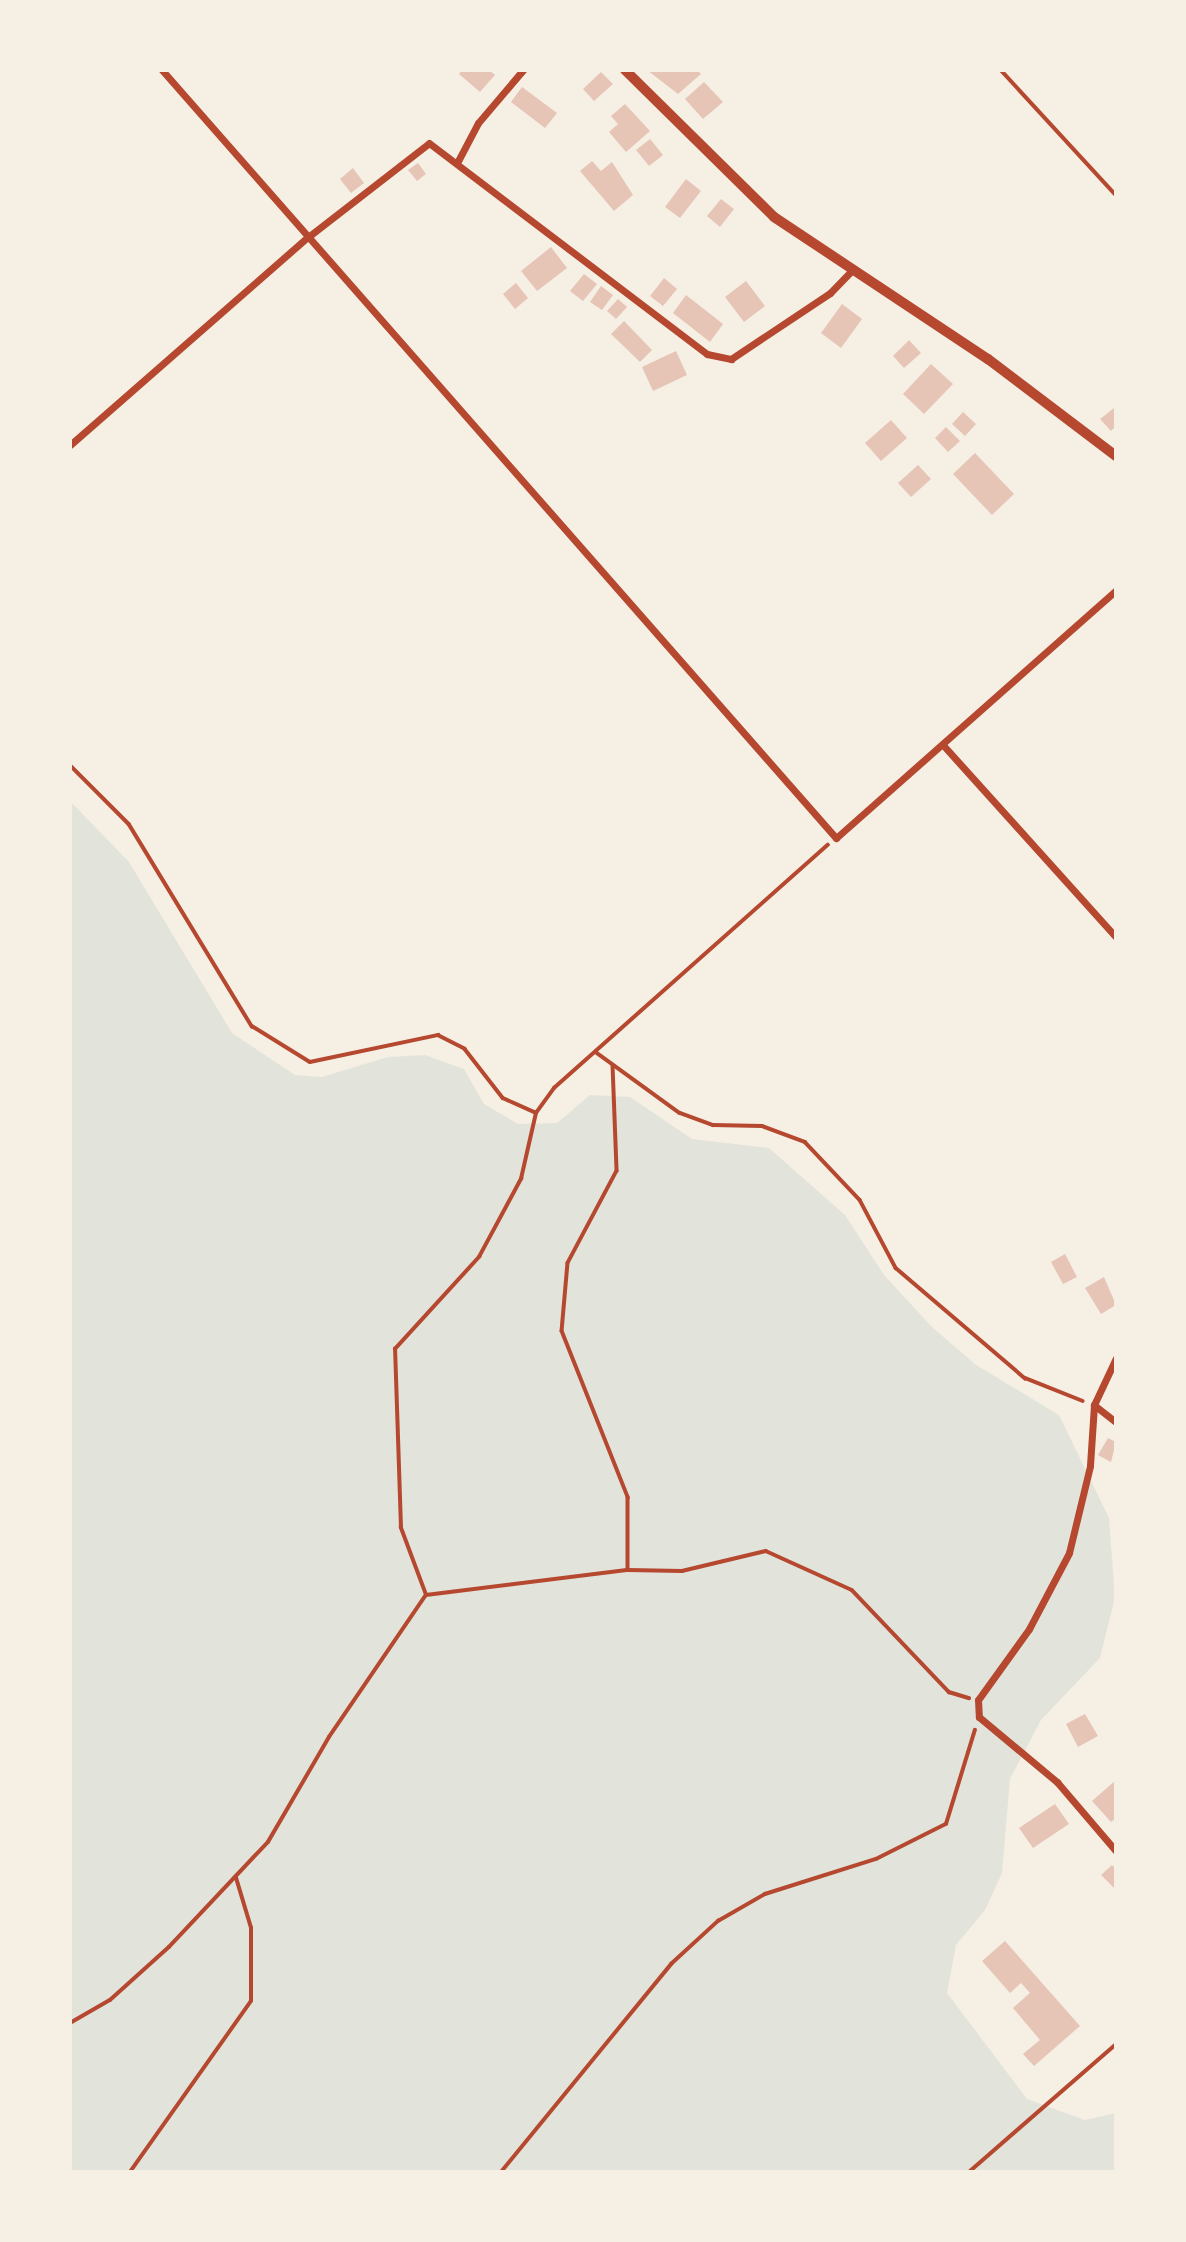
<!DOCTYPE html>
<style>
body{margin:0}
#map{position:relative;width:1186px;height:2242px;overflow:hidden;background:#f6efe4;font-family:"Work Sans",sans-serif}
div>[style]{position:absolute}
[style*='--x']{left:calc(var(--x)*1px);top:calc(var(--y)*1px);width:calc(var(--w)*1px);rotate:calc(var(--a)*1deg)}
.green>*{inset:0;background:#e2e4dc}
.building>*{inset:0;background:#e6c5b7}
.path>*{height:3.5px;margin:-1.75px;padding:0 1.75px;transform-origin:1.75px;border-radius:1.75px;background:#b5482f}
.minor>*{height:7px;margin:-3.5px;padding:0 3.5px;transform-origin:3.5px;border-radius:3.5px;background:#b5482f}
.secondary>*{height:10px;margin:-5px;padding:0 5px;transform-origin:5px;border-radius:5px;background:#b5482f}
span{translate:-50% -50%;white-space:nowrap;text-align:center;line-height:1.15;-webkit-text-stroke:5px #f6efe4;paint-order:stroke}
.frame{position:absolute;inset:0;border:72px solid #f6efe4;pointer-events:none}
</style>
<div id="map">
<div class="green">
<i style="clip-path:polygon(70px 801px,129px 862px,232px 1033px,295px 1075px,322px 1077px,388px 1057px,425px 1055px,464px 1069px,484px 1104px,518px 1124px,557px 1123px,590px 1095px,630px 1097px,692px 1139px,769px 1148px,845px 1215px,884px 1275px,932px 1327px,976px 1365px,1059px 1415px,1109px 1518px,1115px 1598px,1100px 1658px,1041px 1720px,1010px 1779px,1002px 1873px,985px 1910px,956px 1945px,947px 1993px,1027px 2099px,1085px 2120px,1116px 2113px,1116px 2172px,70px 2172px)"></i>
</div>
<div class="building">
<i style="clip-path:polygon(462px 70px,489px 70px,495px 75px,480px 92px,459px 74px)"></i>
<i style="clip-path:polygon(647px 70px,697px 70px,701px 74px,678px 94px)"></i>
<i style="clip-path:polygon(601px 72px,613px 84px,594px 101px,583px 89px)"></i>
<i style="clip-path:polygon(704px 82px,723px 102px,703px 119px,685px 99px)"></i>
<i style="clip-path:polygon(522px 87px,557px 113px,545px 128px,511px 102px)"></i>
<i style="clip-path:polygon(625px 104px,650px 131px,626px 152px,609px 132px,618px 124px,611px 116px)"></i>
<i style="clip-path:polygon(650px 139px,663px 155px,649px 166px,636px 150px)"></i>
<i style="clip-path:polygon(592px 161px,601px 171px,612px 162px,633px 195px,614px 211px,580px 171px)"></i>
<i style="clip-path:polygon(418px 163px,426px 174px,417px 181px,408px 170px)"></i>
<i style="clip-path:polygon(353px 168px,364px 183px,351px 193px,340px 179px)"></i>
<i style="clip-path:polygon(686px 179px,701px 191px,680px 218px,665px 207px)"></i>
<i style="clip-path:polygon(721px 199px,734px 209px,720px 227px,707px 216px)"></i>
<i style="clip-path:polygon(551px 247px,567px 268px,537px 291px,521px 271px)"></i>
<i style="clip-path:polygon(584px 274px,597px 284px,583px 301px,570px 291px)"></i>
<i style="clip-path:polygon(664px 278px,677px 289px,663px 306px,650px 296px)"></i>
<i style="clip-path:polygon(746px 281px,765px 306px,744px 322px,725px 297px)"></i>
<i style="clip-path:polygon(516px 283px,528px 298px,515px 309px,503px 294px)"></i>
<i style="clip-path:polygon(601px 286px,613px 295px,602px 310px,590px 302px)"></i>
<i style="clip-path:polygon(686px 295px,723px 324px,710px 342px,673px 313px)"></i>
<i style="clip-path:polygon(618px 299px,627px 307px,616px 319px,607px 311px)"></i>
<i style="clip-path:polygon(842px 304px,862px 319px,841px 348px,821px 333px)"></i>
<i style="clip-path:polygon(624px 321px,652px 350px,640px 362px,611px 334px)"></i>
<i style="clip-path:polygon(909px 340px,921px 353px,904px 368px,893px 356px)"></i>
<i style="clip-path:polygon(676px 351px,687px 375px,653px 391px,642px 367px)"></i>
<i style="clip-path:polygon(931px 364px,953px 384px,924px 414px,903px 394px)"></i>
<i style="clip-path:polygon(1114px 408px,1116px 426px,1111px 431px,1100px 419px)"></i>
<i style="clip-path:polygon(963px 412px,976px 424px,965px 436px,952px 424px)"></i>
<i style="clip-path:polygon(891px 420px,907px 438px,881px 461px,865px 443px)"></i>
<i style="clip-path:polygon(946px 427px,960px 441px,948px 452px,935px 438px)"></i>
<i style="clip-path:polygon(975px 453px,1014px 494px,992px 515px,953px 474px)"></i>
<i style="clip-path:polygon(918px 465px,931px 479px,911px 497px,898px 483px)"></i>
<i style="clip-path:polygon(1065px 1254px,1077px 1277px,1063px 1284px,1051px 1262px)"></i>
<i style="clip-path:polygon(1104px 1277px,1116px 1305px,1101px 1314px,1085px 1288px)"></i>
<i style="clip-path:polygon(1108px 1438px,1116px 1442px,1111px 1462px,1098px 1455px)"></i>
<i style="clip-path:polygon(1085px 1714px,1098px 1736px,1078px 1747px,1066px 1724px)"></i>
<i style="clip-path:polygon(1116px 1780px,1116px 1818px,1111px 1822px,1092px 1801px)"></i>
<i style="clip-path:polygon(1055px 1804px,1069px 1824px,1033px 1848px,1019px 1828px)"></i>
<i style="clip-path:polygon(1112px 1865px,1116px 1869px,1114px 1888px,1101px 1875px)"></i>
<i style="clip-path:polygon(1005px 1941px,1080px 2026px,1034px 2066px,1023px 2054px,1040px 2040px,1013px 2008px,1030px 1993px,1021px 1983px,1010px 1993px,982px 1961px)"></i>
</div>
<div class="path">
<i style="--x:1001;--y:70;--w:170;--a:47.4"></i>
<i style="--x:70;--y:765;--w:83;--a:45"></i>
<i style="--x:129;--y:824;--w:237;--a:58.7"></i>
<i style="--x:252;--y:1026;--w:68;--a:31.8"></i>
<i style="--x:310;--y:1062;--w:131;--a:-11.9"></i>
<i style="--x:438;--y:1035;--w:30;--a:27"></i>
<i style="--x:465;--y:1049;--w:62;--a:52.2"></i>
<i style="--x:503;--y:1098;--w:36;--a:24"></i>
<i style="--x:597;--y:1053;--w:102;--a:35.9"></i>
<i style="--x:680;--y:1113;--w:35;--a:20"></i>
<i style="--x:713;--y:1125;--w:49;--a:1.2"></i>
<i style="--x:762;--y:1126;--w:46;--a:20.4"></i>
<i style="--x:805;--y:1142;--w:80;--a:46.5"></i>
<i style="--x:860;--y:1200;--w:77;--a:62.1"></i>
<i style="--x:896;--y:1268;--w:170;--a:40.5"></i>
<i style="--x:1025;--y:1378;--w:62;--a:21.6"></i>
<i style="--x:613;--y:1065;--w:106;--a:87.8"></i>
<i style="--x:617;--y:1171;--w:104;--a:118"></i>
<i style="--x:568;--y:1263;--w:68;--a:95"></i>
<i style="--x:562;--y:1331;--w:179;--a:68.3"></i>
<i style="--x:628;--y:1497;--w:73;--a:90"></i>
<i style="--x:426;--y:1595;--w:72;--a:-110.5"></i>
<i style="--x:401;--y:1528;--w:179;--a:-91.9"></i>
<i style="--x:395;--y:1349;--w:125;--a:-47.6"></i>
<i style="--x:479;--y:1257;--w:89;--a:-61.7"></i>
<i style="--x:521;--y:1179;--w:68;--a:-77.2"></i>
<i style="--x:536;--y:1113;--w:31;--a:-54"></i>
<i style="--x:554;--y:1088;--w:366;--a:-41.6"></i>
<i style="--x:70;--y:2023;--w:46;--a:-29.9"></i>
<i style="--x:110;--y:2000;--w:79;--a:-41.9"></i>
<i style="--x:169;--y:1947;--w:144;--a:-46.7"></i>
<i style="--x:268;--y:1842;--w:121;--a:-59.8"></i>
<i style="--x:329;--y:1737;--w:172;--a:-55.7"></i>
<i style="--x:426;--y:1595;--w:204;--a:-7.1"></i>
<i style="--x:628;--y:1570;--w:54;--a:1.1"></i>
<i style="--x:682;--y:1571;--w:86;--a:-13.4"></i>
<i style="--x:766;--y:1551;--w:94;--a:24.4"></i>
<i style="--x:852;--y:1590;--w:141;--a:46.4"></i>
<i style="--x:949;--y:1692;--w:21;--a:17"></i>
<i style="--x:130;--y:2172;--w:209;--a:-54.7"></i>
<i style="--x:251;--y:2001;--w:73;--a:-90"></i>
<i style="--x:251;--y:1928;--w:52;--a:-106.7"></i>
<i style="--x:501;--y:2172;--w:269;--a:-50.7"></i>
<i style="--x:671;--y:1964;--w:64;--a:-42.5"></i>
<i style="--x:718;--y:1921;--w:54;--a:-29.9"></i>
<i style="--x:765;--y:1894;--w:116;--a:-17.5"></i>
<i style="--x:876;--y:1859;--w:78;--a:-26.6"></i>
<i style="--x:946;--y:1824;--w:98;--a:-72.9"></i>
<i style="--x:969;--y:2172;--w:195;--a:-41"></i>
</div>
<div class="minor">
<i style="--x:162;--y:70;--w:1022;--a:48.73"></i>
<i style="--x:836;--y:838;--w:374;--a:-41.5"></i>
<i style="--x:458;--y:161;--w:43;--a:-62.2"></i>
<i style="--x:478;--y:123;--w:70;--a:-49.7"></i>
<i style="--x:70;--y:445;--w:316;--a:-41.2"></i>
<i style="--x:308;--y:237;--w:153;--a:-37.8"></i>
<i style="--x:429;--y:143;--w:349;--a:37.2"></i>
<i style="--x:707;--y:354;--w:25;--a:12"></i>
<i style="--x:731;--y:359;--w:119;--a:-33.7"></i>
<i style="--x:830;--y:293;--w:32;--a:-46"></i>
<i style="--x:943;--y:745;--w:258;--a:48"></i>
<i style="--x:1116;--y:1358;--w:52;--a:115.1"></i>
<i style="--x:1094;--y:1405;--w:61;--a:93.8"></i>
<i style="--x:1090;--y:1466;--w:89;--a:103.6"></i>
<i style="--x:1069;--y:1553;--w:86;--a:117.8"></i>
<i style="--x:1029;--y:1629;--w:87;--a:125.7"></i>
<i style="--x:978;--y:1700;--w:17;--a:87"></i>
<i style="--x:979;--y:1717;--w:102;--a:39.8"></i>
<i style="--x:1057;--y:1782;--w:91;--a:49.5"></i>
<i style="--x:1094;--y:1405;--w:28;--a:38"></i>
</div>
<div class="secondary">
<i style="--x:625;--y:70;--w:209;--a:44.6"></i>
<i style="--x:774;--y:217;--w:257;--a:33.6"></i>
<i style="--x:988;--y:359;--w:161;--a:37.2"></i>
</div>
<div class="frame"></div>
</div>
